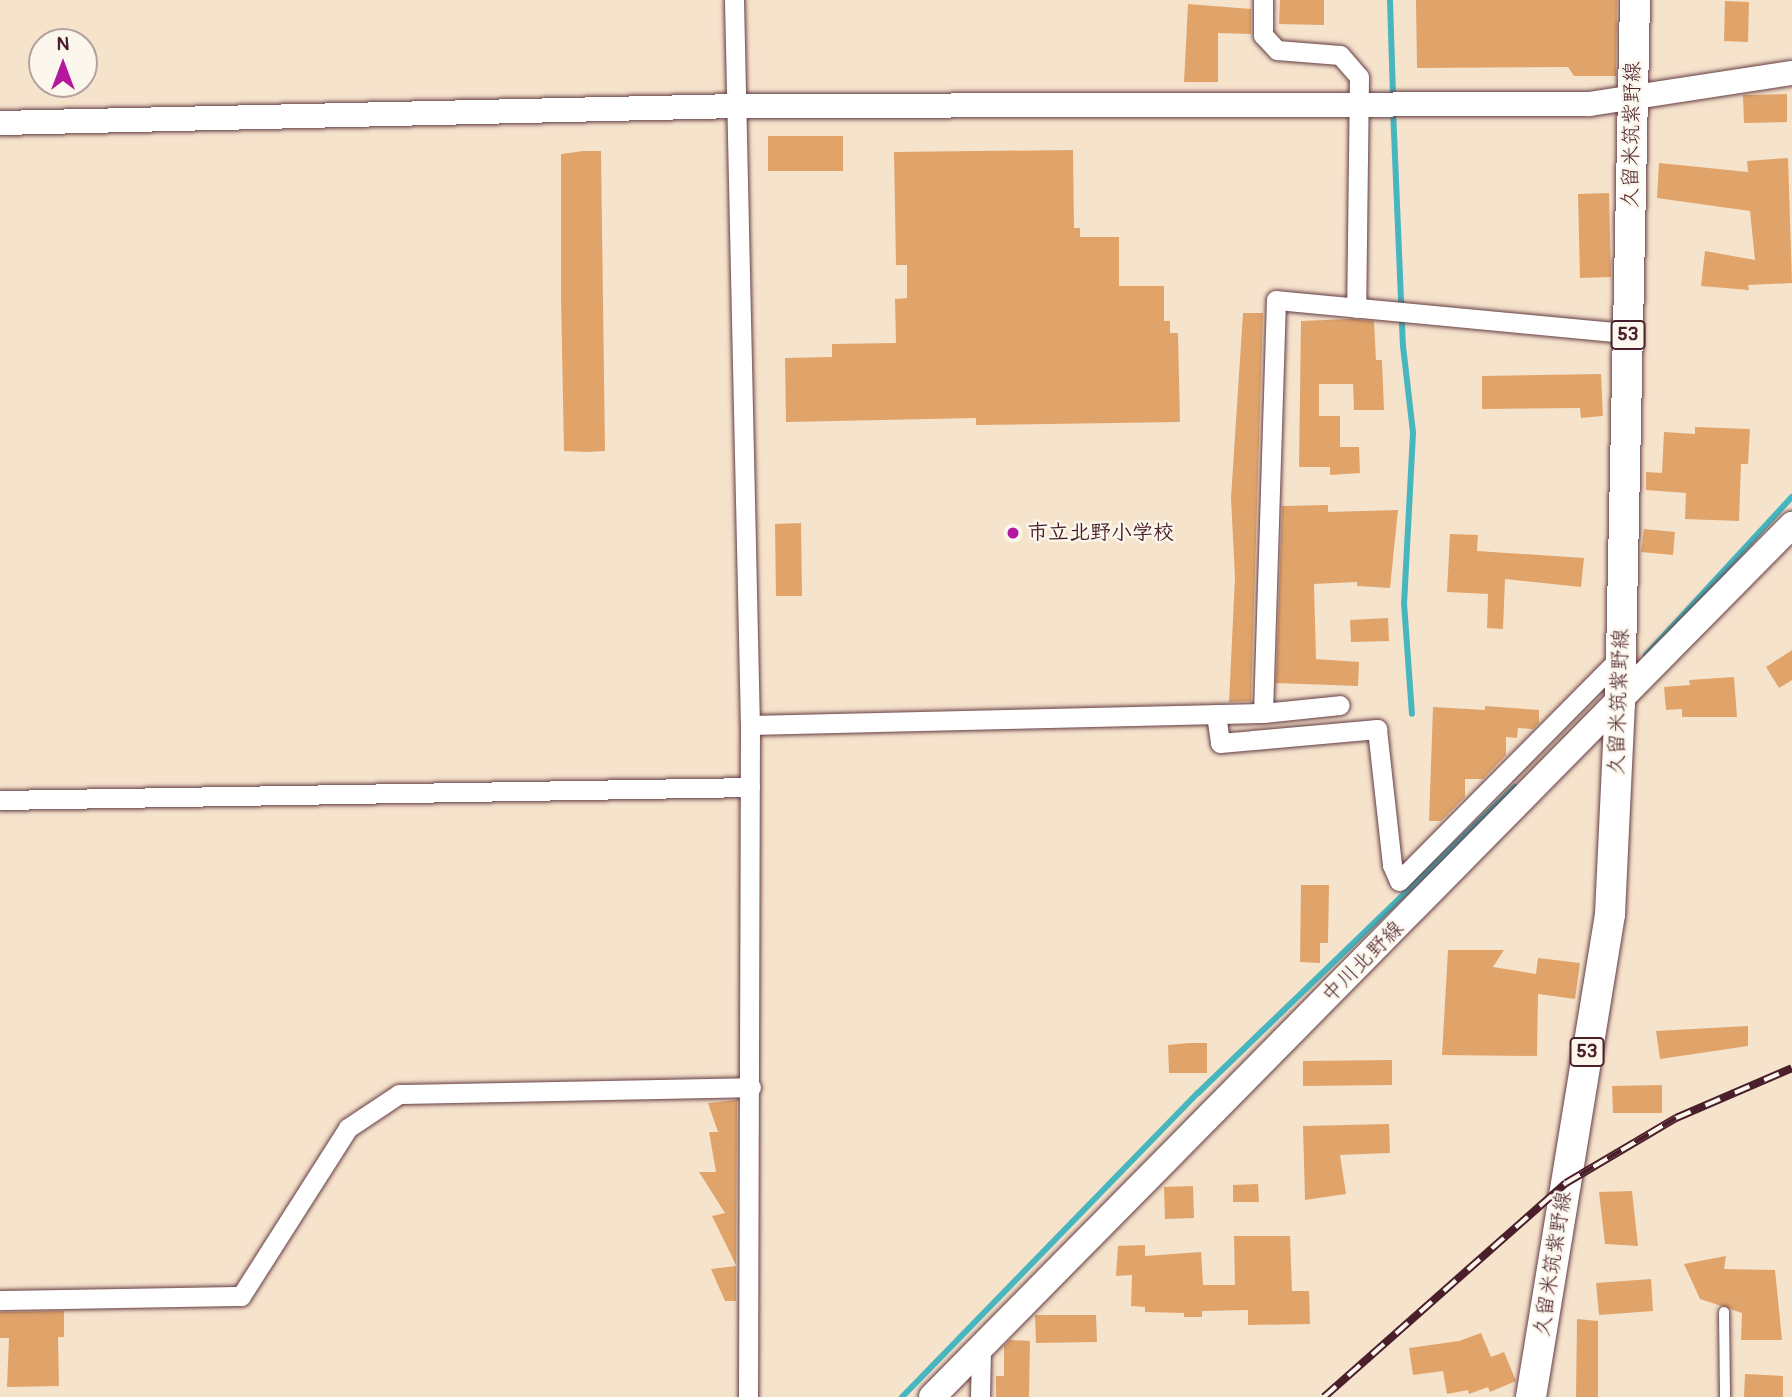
<!DOCTYPE html>
<meta charset="utf-8">
<style>
body{margin:0}
#map{position:relative;width:1792px;height:1397px;overflow:hidden;background:#f6e3cc;font-family:Pangolin,"Klee One",sans-serif}
div>[style]{position:absolute}
[style*='--x']{left:calc(var(--x)*1px);top:calc(var(--y)*1px);width:calc(var(--w)*1px);rotate:calc(var(--a)*1deg)}
.stream>*{height:6px;margin:-3px;padding:0 3px;transform-origin:3px;border-radius:3px;background:#47b6bf}
.building>*{inset:0;background:#e0a46b}
.roads{filter:drop-shadow(0 0 2px #643c43) drop-shadow(0 0 2px #643c43)}
.service>*{height:10px;margin:-5px;padding:0 5px;transform-origin:5px;border-radius:5px;background:#fff}
.minor>*{height:19px;margin:-9.5px;padding:0 9.5px;transform-origin:9.5px;border-radius:9.5px;background:#fff}
.tertiary>*{height:24px;margin:-12px;padding:0 12px;transform-origin:12px;border-radius:12px;background:#fff}
.secondary>*{height:26px;margin:-13px;padding:0 13px;transform-origin:13px;border-radius:13px;background:#fff}
.primary>*{height:30px;margin:-15px;padding:0 15px;transform-origin:15px;border-radius:15px;background:#fff}
.rail>*{height:8px;margin-top:-4px;transform-origin:0;background:repeating-linear-gradient(90deg,#fbf7ec 0 16px,#4a1f2b 0 32px);box-sizing:border-box;border-block:2px solid #4a1f2b}
.dots>*{width:19px;height:19px;translate:-50% -50%;box-sizing:border-box;border:4px solid #fbf7ec;border-radius:50%}
span{translate:-50% -50%;white-space:nowrap;text-align:center;line-height:1.15;-webkit-text-stroke:5px #fbf7ec;paint-order:stroke}
.shield-label span{padding:2px 5px;background:#fbf7ec;border:2px solid;border-radius:5px;-webkit-text-stroke-width:0}
.shield-label{font-size:19px;color:#4a1f2b;font-weight:700}
.street-label{font-size:21px;color:#4a1f2b}
.poi-label{font-size:21px;color:#4a1f2b;font-weight:700}
.left{translate:0 -50%;text-align:left}
.north{position:absolute;left:28px;top:28px;width:70px;height:70px;box-sizing:border-box;background:#fbf7ec;border:2px solid #b4a19f;border-radius:50%;rotate:0deg;font-size:19px;font-weight:700;line-height:28px;text-align:center;color:#4a1f2b}
.north::after{content:'';display:block;margin:auto;width:24px;height:32px;background:#b5179e;clip-path:polygon(50% 0,100% 100%,50% 72%,0 100%)}
</style>
<div id="map">
<div class="stream">
<i style="--x:1390;--y:0;--w:98;--a:88.2"></i>
<i style="--x:1393;--y:109;--w:237;--a:87.6"></i>
<i style="--x:1403;--y:346;--w:88;--a:83.4"></i>
<i style="--x:1413;--y:433;--w:170;--a:93"></i>
<i style="--x:1404;--y:603;--w:111;--a:85.9"></i>
<i style="--x:1646;--y:655;--w:215;--a:-47.3"></i>
<i style="--x:902;--y:1397;--w:424;--a:-45.8"></i>
<i style="--x:1198;--y:1093;--w:441;--a:-44"></i>
</div>
<div class="building">
<i style="clip-path:polygon(1280px 0,1324px 0,1324px 25px,1279px 24px)"></i>
<i style="clip-path:polygon(1416px 0,1617px 0,1616px 76px,1574px 76px,1568px 67px,1417px 68px)"></i>
<i style="clip-path:polygon(1725px 1px,1749px 2px,1748px 42px,1724px 41px)"></i>
<i style="clip-path:polygon(1188px 4px,1251px 9px,1251px 34px,1218px 33px,1218px 82px,1184px 82px)"></i>
<i style="clip-path:polygon(1787px 94px,1787px 122px,1744px 123px,1743px 95px)"></i>
<i style="clip-path:polygon(768px 136px,843px 136px,843px 171px,768px 171px)"></i>
<i style="clip-path:polygon(1073px 150px,1074px 228px,1080px 228px,1080px 237px,1119px 237px,1119px 286px,1164px 286px,1164px 321px,1170px 321px,1170px 333px,1178px 333px,1180px 422px,976px 425px,976px 418px,786px 422px,785px 358px,832px 357px,832px 344px,896px 343px,895px 299px,907px 298px,907px 265px,896px 265px,894px 152px)"></i>
<i style="clip-path:polygon(583px 151px,601px 151px,605px 451px,587px 452px,564px 451px,561px 297px,561px 154px)"></i>
<i style="clip-path:polygon(1788px 158px,1792px 283px,1748px 285px,1749px 290px,1701px 286px,1705px 251px,1755px 260px,1750px 211px,1657px 198px,1659px 163px,1748px 172px,1747px 161px)"></i>
<i style="clip-path:polygon(1609px 193px,1611px 277px,1580px 278px,1578px 194px)"></i>
<i style="clip-path:polygon(1243px 313px,1263px 313px,1251px 701px,1229px 702px,1235px 578px,1231px 498px)"></i>
<i style="clip-path:polygon(1351px 319px,1374px 321px,1376px 360px,1382px 360px,1384px 410px,1354px 410px,1353px 384px,1319px 384px,1319px 416px,1340px 416px,1340px 447px,1359px 447px,1360px 473px,1330px 475px,1330px 467px,1299px 467px,1301px 321px)"></i>
<i style="clip-path:polygon(1601px 374px,1603px 416px,1581px 418px,1580px 408px,1482px 409px,1482px 376px)"></i>
<i style="clip-path:polygon(1695px 427px,1750px 429px,1748px 464px,1741px 464px,1739px 521px,1685px 519px,1686px 493px,1646px 490px,1646px 472px,1662px 473px,1664px 432px,1695px 434px)"></i>
<i style="clip-path:polygon(1328px 505px,1328px 512px,1398px 510px,1390px 588px,1357px 586px,1357px 582px,1314px 584px,1316px 659px,1359px 662px,1358px 686px,1276px 683px,1282px 506px)"></i>
<i style="clip-path:polygon(801px 523px,802px 596px,776px 596px,775px 524px)"></i>
<i style="clip-path:polygon(1644px 529px,1675px 532px,1673px 555px,1641px 552px)"></i>
<i style="clip-path:polygon(1450px 534px,1478px 535px,1477px 551px,1584px 558px,1581px 587px,1505px 579px,1503px 629px,1487px 628px,1488px 594px,1447px 592px)"></i>
<i style="clip-path:polygon(1388px 618px,1389px 641px,1351px 642px,1350px 620px)"></i>
<i style="clip-path:polygon(1792px 650px,1792px 680px,1779px 688px,1766px 667px)"></i>
<i style="clip-path:polygon(1734px 677px,1737px 717px,1682px 717px,1682px 709px,1666px 710px,1664px 687px,1690px 685px,1689px 680px)"></i>
<i style="clip-path:polygon(1485px 706px,1539px 710px,1539px 723px,1533px 729px,1518px 728px,1517px 738px,1506px 737px,1506px 755px,1483px 779px,1465px 779px,1465px 797px,1441px 821px,1429px 821px,1433px 707px,1485px 710px)"></i>
<i style="clip-path:polygon(1301px 885px,1329px 885px,1328px 943px,1320px 943px,1320px 963px,1300px 962px)"></i>
<i style="clip-path:polygon(1448px 950px,1504px 950px,1493px 967px,1536px 974px,1538px 958px,1580px 963px,1575px 999px,1538px 994px,1537px 1056px,1442px 1055px)"></i>
<i style="clip-path:polygon(1748px 1026px,1748px 1046px,1660px 1059px,1656px 1031px)"></i>
<i style="clip-path:polygon(1189px 1043px,1207px 1043px,1207px 1073px,1169px 1073px,1168px 1045px)"></i>
<i style="clip-path:polygon(1392px 1060px,1392px 1085px,1303px 1086px,1303px 1061px)"></i>
<i style="clip-path:polygon(1662px 1085px,1662px 1113px,1613px 1113px,1612px 1086px)"></i>
<i style="clip-path:polygon(737px 1100px,736px 1265px,712px 1216px,725px 1213px,699px 1172px,716px 1172px,709px 1132px,718px 1132px,708px 1103px)"></i>
<i style="clip-path:polygon(1389px 1124px,1390px 1153px,1340px 1155px,1346px 1194px,1305px 1200px,1303px 1126px)"></i>
<i style="clip-path:polygon(1258px 1184px,1259px 1202px,1233px 1202px,1233px 1185px)"></i>
<i style="clip-path:polygon(1193px 1186px,1194px 1218px,1165px 1219px,1164px 1187px)"></i>
<i style="clip-path:polygon(1632px 1191px,1638px 1246px,1605px 1244px,1599px 1192px)"></i>
<i style="clip-path:polygon(1234px 1236px,1290px 1236px,1292px 1291px,1309px 1291px,1310px 1324px,1248px 1325px,1248px 1310px,1202px 1311px,1202px 1317px,1184px 1317px,1184px 1313px,1145px 1312px,1145px 1307px,1131px 1306px,1132px 1275px,1116px 1276px,1118px 1246px,1145px 1245px,1145px 1256px,1201px 1252px,1203px 1285px,1235px 1285px)"></i>
<i style="clip-path:polygon(1726px 1256px,1724px 1269px,1775px 1270px,1782px 1340px,1741px 1340px,1742px 1313px,1700px 1299px,1684px 1264px)"></i>
<i style="clip-path:polygon(736px 1266px,736px 1301px,725px 1301px,711px 1269px)"></i>
<i style="clip-path:polygon(1651px 1279px,1653px 1311px,1599px 1315px,1596px 1283px)"></i>
<i style="clip-path:polygon(64px 1311px,64px 1337px,58px 1337px,59px 1386px,7px 1387px,9px 1338px,0 1338px,0 1312px)"></i>
<i style="clip-path:polygon(1035px 1315px,1096px 1315px,1097px 1342px,1036px 1343px)"></i>
<i style="clip-path:polygon(1577px 1319px,1598px 1321px,1598px 1397px,1576px 1397px)"></i>
<i style="clip-path:polygon(1481px 1333px,1491px 1357px,1504px 1352px,1516px 1381px,1490px 1392px,1488px 1387px,1469px 1394px,1468px 1390px,1447px 1394px,1443px 1371px,1413px 1375px,1409px 1348px,1459px 1341px)"></i>
<i style="clip-path:polygon(1010px 1340px,1030px 1341px,1029px 1397px,996px 1397px,996px 1376px,1004px 1376px,1004px 1346px)"></i>
<i style="clip-path:polygon(1745px 1374px,1783px 1376px,1783px 1397px,1744px 1397px)"></i>
</div>
<div class="roads">
<div class="service">
<i style="--x:1724;--y:1312;--w:85;--a:89.3"></i>
</div>
<div class="minor">
<i style="--x:734;--y:0;--w:725;--a:88.74"></i>
<i style="--x:750;--y:725;--w:672;--a:90.17"></i>
<i style="--x:1263;--y:0;--w:35;--a:90"></i>
<i style="--x:1263;--y:35;--w:21;--a:47"></i>
<i style="--x:1277;--y:50;--w:63;--a:4.5"></i>
<i style="--x:1340;--y:55;--w:29;--a:49"></i>
<i style="--x:1359;--y:77;--w:231;--a:90.7"></i>
<i style="--x:1263;--y:713;--w:413;--a:-88.2"></i>
<i style="--x:1276;--y:300;--w:354;--a:5.4"></i>
<i style="--x:1216;--y:714;--w:29;--a:82"></i>
<i style="--x:1220;--y:743;--w:158;--a:-5.1"></i>
<i style="--x:1377;--y:729;--w:137;--a:83.7"></i>
<i style="--x:1392;--y:865;--w:17;--a:66"></i>
<i style="--x:1399;--y:881;--w:315;--a:-45.3"></i>
<i style="--x:750;--y:725;--w:513;--a:-1.34"></i>
<i style="--x:1263;--y:713;--w:77;--a:-5.9"></i>
<i style="--x:0;--y:800;--w:750;--a:-0.99"></i>
<i style="--x:0;--y:1300;--w:241;--a:-1"></i>
<i style="--x:241;--y:1296;--w:199;--a:-57.5"></i>
<i style="--x:348;--y:1128;--w:61;--a:-33.7"></i>
<i style="--x:399;--y:1094;--w:352;--a:-1.1"></i>
<i style="--x:980;--y:1397;--w:49;--a:-88.8"></i>
</div>
<div class="tertiary">
<i style="--x:0;--y:123;--w:735;--a:-1.32"></i>
<i style="--x:735;--y:106;--w:854;--a:-0.13"></i>
<i style="--x:1589;--y:104;--w:205;--a:-8.7"></i>
</div>
<div class="secondary">
<i style="--x:932;--y:1397;--w:1225;--a:-45.4"></i>
</div>
<div class="primary">
<i style="--x:1531;--y:1397;--w:489;--a:-80.7"></i>
<i style="--x:1610;--y:914;--w:210;--a:-87.3"></i>
<i style="--x:1620;--y:704;--w:704;--a:-88.78"></i>
</div>
</div>
<div class="rail">
<i style="--x:1324;--y:1397;--w:323;--a:-41.5"></i>
<i style="--x:1566;--y:1183;--w:128;--a:-30.6"></i>
<i style="--x:1676;--y:1118;--w:126;--a:-23.3"></i>
</div>
<div class="dots">
<i style="left:1013px;top:533px;background:#b5179e"></i>
</div>
<div class="shield-label">
<span style="left:1628px;top:335px">53</span>
<span style="left:1587px;top:1052px">53</span>
</div>
<div class="street-label">
<span style="left:1632px;top:135px;rotate:-89deg">久留米筑紫野線</span>
<span style="left:1619px;top:702px;rotate:-88deg">久留米筑紫野線</span>
<span style="left:1363px;top:962px;rotate:-45deg">中川北野線</span>
<span style="left:1553px;top:1264px;rotate:-81deg">久留米筑紫野線</span>
</div>
<div class="poi-label">
<span class="left" style="left:1027px;top:533px">市立北野小学校</span>
</div>
<div class="north">N</div>
</div>
